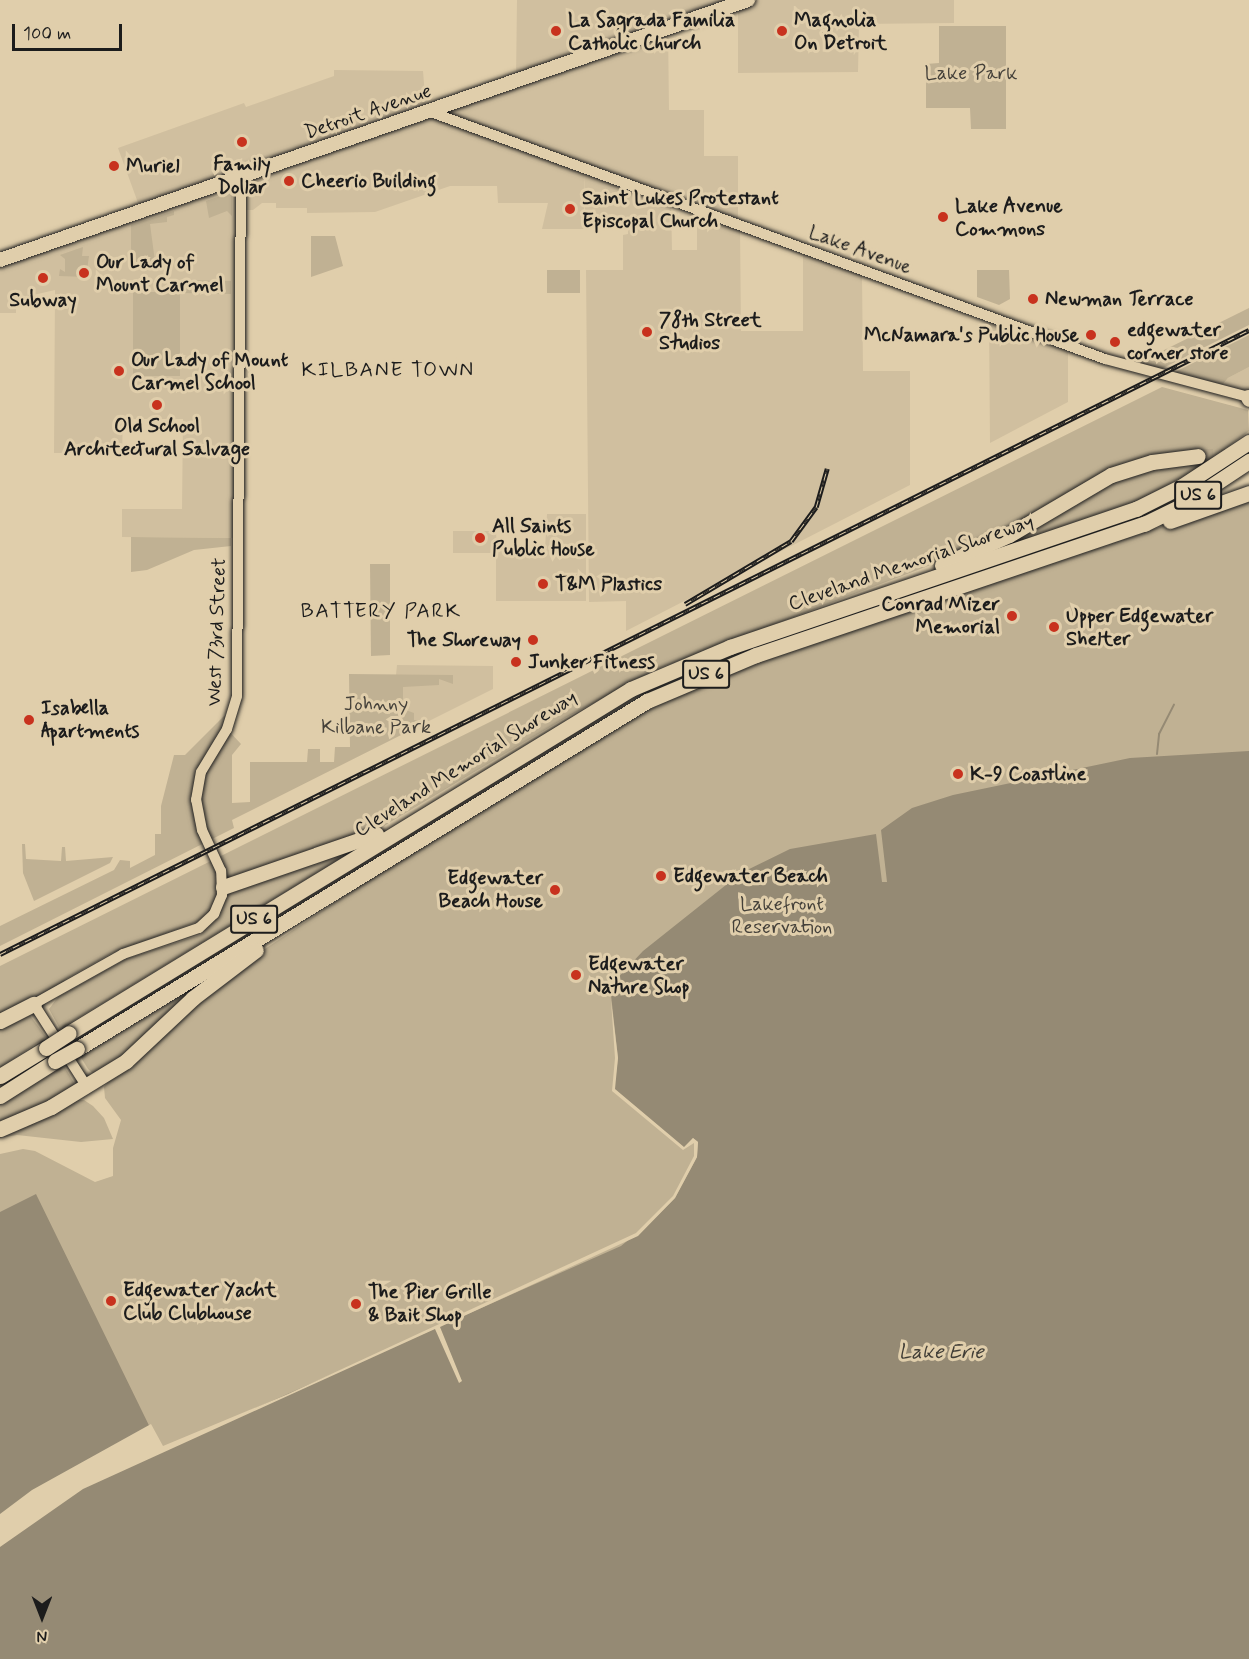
<!DOCTYPE html>
<style>
body{margin:0}
#map{position:relative;width:1249px;height:1659px;overflow:hidden;background:#e0ceab;font-family:Mynerve,sans-serif}
div>[style]{position:absolute}
[style*='--x']{left:calc(var(--x)*1px);top:calc(var(--y)*1px);width:calc(var(--w)*1px);rotate:calc(var(--a)*1deg)}
.built>*{inset:0;background:#d0bf9f}
.green>*{inset:0;background:#c0b193}
.water>*{inset:0;background:#958a74}
.pier>*{inset:0;background:#e0ceab}
.stream>*{height:2px;margin:-1px;padding:0 1px;transform-origin:1px;border-radius:1px;background:#958a74}
.highway-tunnel>*{height:15px;margin-top:-7.5px;transform-origin:0;background:repeating-linear-gradient(90deg,#b9aa8e 0 15px,transparent 0 23px)}
.roads{filter:drop-shadow(0 0 2px #1c1c1c) drop-shadow(0 0 2px #1c1c1c)}
.minor>*{height:10px;margin:-5px;padding:0 5px;transform-origin:5px;border-radius:5px;background:#e0ceab}
.major>*{height:14px;margin:-7px;padding:0 7px;transform-origin:7px;border-radius:7px;background:#e0ceab}
.highway>*{height:15px;margin:-7.5px;padding:0 7.5px;transform-origin:7.5px;border-radius:7.5px;background:#e0ceab}
.rail>*{height:4.5px;margin-top:-2.25px;transform-origin:0;background:repeating-linear-gradient(90deg,#e0ceab 0 7px,#1c1c1c 0 14px);box-sizing:border-box;border-block:2px solid #1c1c1c}
.bridges{filter:drop-shadow(0 0 2px #1c1c1c) drop-shadow(0 0 2px #1c1c1c)}
.highway-bridge>*{height:15px;margin:-7.5px;padding:0 7.5px;transform-origin:7.5px;border-radius:7.5px;background:#e0ceab}
.dots>*{width:16px;height:16px;translate:-50% -50%;box-sizing:border-box;border:3px solid #e0ceab;border-radius:50%}
span{translate:-50% -50%;white-space:nowrap;text-align:center;line-height:1.15;-webkit-text-stroke:6px #e0ceab;paint-order:stroke}
.shield-label span{padding:2px 4px;background:#e0ceab;border:2px solid;border-radius:4px;-webkit-text-stroke-width:0}
.shield-label{font-size:18px;color:#1c1c1c;font-weight:700}
.poi-label{font-size:20px;color:#1c1c1c;font-weight:700}
.left{translate:0 -50%;text-align:left}
.right{translate:-100% -50%;text-align:right}
.park-label{font-size:20px;color:#45413a}
.street-label{font-size:20px;color:#1c1c1c}
.neighbourhood-label{font-size:21px;color:#1c1c1c;letter-spacing:1.5px}
.water-label{font-size:21px;color:#403d36;font-style:italic}
.north{position:absolute;left:12px;top:1587px;width:60px;height:60px;-webkit-text-stroke:4px #e0ceab;paint-order:stroke;rotate:180deg;font-size:16px;font-weight:700;line-height:24px;text-align:center;color:#1c1c1c}
.north::after{content:'';display:block;margin:auto;width:21px;height:27px;background:#1c1c1c;clip-path:polygon(50% 0,100% 100%,50% 72%,0 100%)}
.scale{position:absolute;left:12px;top:24px;width:110px;height:27px;box-sizing:border-box;border:3px solid #1c1c1c;border-top:0;padding-left:8px;font-size:18px;line-height:21px;white-space:nowrap;color:#1c1c1c;-webkit-text-stroke:4px #e0ceab;paint-order:stroke}
</style>
<div id="map">
<div class="built">
<i style="clip-path:polygon(517px 0,954px 0,954px 23px,859px 24px,858px 72px,738px 73px,738px 4px,668px 28px,669px 110px,704px 110px,704px 156px,738px 156px,738px 224px,671px 201px,672px 250px,697px 250px,697px 211px,740px 227px,741px 331px,803px 331px,803px 250px,862px 275px,863px 371px,910px 371px,910px 485px,626px 631px,626px 601px,589px 602px,586px 270px,623px 270px,623px 235px,628px 234px,628px 224px,585px 223px,584px 167px,584px 229px,542px 229px,548px 203px,498px 203px,497px 186px,450px 186px,375px 212px,307px 213px,307px 208px,276px 208px,276px 203px,262px 203px,253px 210px,241px 210px,238px 538px,122px 537px,122px 509px,182px 509px,183px 419px,123px 419px,122px 453px,54px 453px,55px 290px,16px 299px,16px 313px,0 313px,0 260px,141px 211px,118px 148px,244px 103px,246px 107px,334px 76px,334px 70px,423px 71px,426px 108px,516px 80px)"></i>
<i style="clip-path:polygon(989px 319px,1068px 351px,1068px 402px,990px 443px)"></i>
<i style="clip-path:polygon(1249px 367px,1249px 397px,1219px 389px,1228px 378px)"></i>
<i style="clip-path:polygon(547px 514px,586px 514px,586px 601px,496px 601px,496px 553px,453px 553px,453px 531px,496px 531px,497px 549px,545px 549px)"></i>
<i style="clip-path:polygon(397px 665px,493px 666px,493px 689px,429px 721px,414px 720px,403px 710px,402px 675px,396px 675px)"></i>
</div>
<div class="green">
<i style="clip-path:polygon(939px 26px,1006px 26px,1006px 129px,971px 129px,970px 108px,926px 108px,926px 64px,939px 63px)"></i>
<i style="clip-path:polygon(232px 192px,232px 216px,227px 211px,209px 218px,206px 201px)"></i>
<i style="clip-path:polygon(174px 211px,174px 215px,167px 217px,167px 222px,150px 224px,156px 269px,131px 269px,131px 225px)"></i>
<i style="clip-path:polygon(311px 236px,335px 236px,343px 266px,311px 277px)"></i>
<i style="clip-path:polygon(83px 247px,82px 256px,89px 256px,86px 277px,59px 276px,60px 269px,65px 272px,65px 259px,60px 255px)"></i>
<i style="clip-path:polygon(547px 270px,580px 270px,580px 293px,547px 293px)"></i>
<i style="clip-path:polygon(977px 270px,1009px 270px,1010px 299px,999px 305px,977px 297px)"></i>
<i style="clip-path:polygon(182px 280px,231px 281px,231px 294px,182px 293px)"></i>
<i style="clip-path:polygon(133px 292px,180px 292px,180px 376px,133px 376px)"></i>
<i style="clip-path:polygon(1249px 308px,1249px 325px,1153px 373px,1135px 368px,1144px 360px)"></i>
<i style="clip-path:polygon(1249px 335px,1249px 367px,1228px 378px,1219px 389px,1165px 377px)"></i>
<i style="clip-path:polygon(1162px 387px,1248px 410px,1249px 431px,1199px 468px,1130px 505px,1001px 548px,1000px 543px,1148px 458px,936px 563px,662px 667px,565px 718px,392px 821px,339px 854px,341px 858px,60px 1029px,49px 1009px,58px 997px,126px 959px,200px 935px,221px 913px,112px 953px,66px 979px,42px 1008px,0 1016px,0 966px)"></i>
<i style="clip-path:polygon(1249px 497px,1249px 972px,0 1577px,0 1154px,23px 1149px,35px 1151px,95px 1182px,113px 1176px,113px 1148px,121px 1120px,105px 1098px,104px 1087px,115px 1074px,134px 1064px,166px 1029px,235px 969px,451px 825px,633px 715px,720px 675px)"></i>
<i style="clip-path:polygon(131px 537px,231px 538px,231px 546px,194px 550px,147px 570px,131px 572px)"></i>
<i style="clip-path:polygon(370px 564px,390px 564px,390px 655px,371px 656px)"></i>
<i style="clip-path:polygon(349px 674px,453px 675px,453px 684px,439px 679px,439px 685px,403px 687px,403px 709px,414px 713px,414px 720px,429px 721px,232px 820px,234px 828px,0 946px,0 926px,114px 870px,120px 860px,130px 861px,130px 868px,155px 855px,155px 834px,161px 834px,161px 806px,174px 755px,185px 755px,224px 716px,233px 716px,227px 729px,241px 744px,232px 755px,232px 803px,250px 802px,250px 762px,307px 762px,308px 749px,320px 749px,320px 762px,334px 762px,335px 747px,350px 747px)"></i>
<i style="clip-path:polygon(22px 844px,25px 844px,26px 859px,61px 861px,62px 847px,65px 847px,66px 861px,113px 857px,110px 863px,34px 901px,23px 873px)"></i>
<i style="clip-path:polygon(199px 981px,202px 985px,136px 1049px,96px 1076px,88px 1069px,80px 1056px)"></i>
<i style="clip-path:polygon(29px 1014px,46px 1037px,0 1068px,0 1025px)"></i>
<i style="clip-path:polygon(64px 1066px,77px 1088px,0 1125px,0 1104px)"></i>
<i style="clip-path:polygon(72px 1100px,84px 1100px,93px 1106px,104px 1118px,113px 1139px,81px 1142px,17px 1135px,0 1138px,0 1133px)"></i>
</div>
<div class="water">
<i style="clip-path:polygon(1249px 751px,1249px 1659px,0 1659px,0 1212px,36px 1194px,161px 1450px,621px 1246px,654px 1219px,675px 1198px,697px 1157px,698px 1142px,693px 1138px,684px 1148px,614px 1089px,618px 1058px,610px 986px,643px 951px,741px 873px,790px 849px,876px 834px,882px 882px,887px 882px,881px 830px,912px 808px,953px 795px,1130px 758px)"></i>
</div>
<div class="pier">
<i style="clip-path:polygon(611px 1000px,618px 1058px,615px 1089px,684px 1147px,693px 1138px,698px 1142px,697px 1157px,675px 1198px,638px 1236px,440px 1327px,462px 1381px,459px 1383px,435px 1329px,83px 1489px,0 1547px,0 1514px,32px 1490px,151px 1424px,163px 1446px,288px 1394px,636px 1233px,673px 1196px,694px 1156px,694px 1143px,683px 1150px,612px 1091px,615px 1058px)"></i>
</div>
<div class="stream">
<i style="--x:1157;--y:754;--w:20;--a:-84"></i>
<i style="--x:1159;--y:734;--w:33;--a:-63"></i>
</div>
<div class="highway-tunnel">
<i style="--x:1198;--y:456;--w:36;--a:0"></i>
</div>
<div class="roads">
<div class="minor">
<i style="--x:428;--y:111;--w:721;--a:20.12"></i>
<i style="--x:1105;--y:359;--w:149;--a:14.8"></i>
<i style="--x:87;--y:1087;--w:98;--a:-122.6"></i>
<i style="--x:34;--y:1004;--w:102;--a:-29.3"></i>
<i style="--x:123;--y:954;--w:80;--a:-18.9"></i>
<i style="--x:199;--y:928;--w:21;--a:-43"></i>
<i style="--x:214;--y:914;--w:21;--a:-67"></i>
<i style="--x:222;--y:895;--w:24;--a:-92"></i>
<i style="--x:221;--y:871;--w:45;--a:-114.9"></i>
<i style="--x:202;--y:830;--w:31;--a:-101"></i>
<i style="--x:196;--y:800;--w:28;--a:-80"></i>
<i style="--x:201;--y:772;--w:50;--a:-58.8"></i>
<i style="--x:227;--y:729;--w:34;--a:-73"></i>
<i style="--x:237;--y:696;--w:520;--a:-89.56"></i>
</div>
<div class="major">
<i style="--x:0;--y:260;--w:792;--a:-19.17"></i>
</div>
<div class="highway">
<i style="--x:1248;--y:397;--w:2;--a:63"></i>
<i style="--x:1170;--y:521;--w:84;--a:-19.5"></i>
<i style="--x:942;--y:565;--w:73;--a:-24.1"></i>
<i style="--x:1009;--y:535;--w:118;--a:-30.5"></i>
<i style="--x:1111;--y:475;--w:43;--a:-17.6"></i>
<i style="--x:1152;--y:462;--w:46;--a:-7.4"></i>
<i style="--x:223;--y:887;--w:162;--a:-19.1"></i>
<i style="--x:0;--y:1021;--w:38;--a:-27"></i>
<i style="--x:69;--y:1033;--w:659;--a:-31.47"></i>
<i style="--x:631;--y:689;--w:108;--a:-23"></i>
<i style="--x:730;--y:647;--w:429;--a:-18.8"></i>
<i style="--x:1136;--y:509;--w:51;--a:-26.6"></i>
<i style="--x:1182;--y:486;--w:80;--a:-33.3"></i>
<i style="--x:77;--y:1049;--w:668;--a:-31.41"></i>
<i style="--x:647;--y:701;--w:118;--a:-22.9"></i>
<i style="--x:756;--y:655;--w:410;--a:-18.7"></i>
<i style="--x:1144;--y:524;--w:41;--a:-25.9"></i>
<i style="--x:1181;--y:506;--w:82;--a:-33.5"></i>
<i style="--x:0;--y:1076;--w:54;--a:-31.3"></i>
<i style="--x:0;--y:1096;--w:65;--a:-32.5"></i>
<i style="--x:0;--y:1129;--w:56;--a:-23.3"></i>
<i style="--x:51;--y:1107;--w:88;--a:-31.5"></i>
<i style="--x:126;--y:1061;--w:92;--a:-43.2"></i>
<i style="--x:193;--y:998;--w:79;--a:-37.3"></i>
</div>
</div>
<div class="rail">
<i style="--x:685;--y:604;--w:123;--a:-30.7"></i>
<i style="--x:791;--y:541;--w:42;--a:-53.7"></i>
<i style="--x:816;--y:507;--w:40;--a:-74"></i>
<i style="--x:0;--y:954;--w:1396;--a:-26.55"></i>
</div>
<div class="bridges">
<div class="highway-bridge">
<i style="--x:46;--y:1048;--w:27;--a:-33"></i>
<i style="--x:55;--y:1061;--w:25;--a:-29"></i>
</div>
</div>
<div class="dots">
<i style="left:556px;top:31px;background:#c8321e"></i>
<i style="left:782px;top:31px;background:#c8321e"></i>
<i style="left:242px;top:142px;background:#c8321e"></i>
<i style="left:114px;top:166px;background:#c8321e"></i>
<i style="left:289px;top:181px;background:#c8321e"></i>
<i style="left:570px;top:209px;background:#c8321e"></i>
<i style="left:943px;top:217px;background:#c8321e"></i>
<i style="left:84px;top:273px;background:#c8321e"></i>
<i style="left:43px;top:278px;background:#c8321e"></i>
<i style="left:1033px;top:299px;background:#c8321e"></i>
<i style="left:647px;top:332px;background:#c8321e"></i>
<i style="left:1091px;top:335px;background:#c8321e"></i>
<i style="left:1115px;top:342px;background:#c8321e"></i>
<i style="left:119px;top:371px;background:#c8321e"></i>
<i style="left:157px;top:405px;background:#c8321e"></i>
<i style="left:480px;top:538px;background:#c8321e"></i>
<i style="left:543px;top:584px;background:#c8321e"></i>
<i style="left:1012px;top:616px;background:#c8321e"></i>
<i style="left:1054px;top:627px;background:#c8321e"></i>
<i style="left:533px;top:640px;background:#c8321e"></i>
<i style="left:516px;top:662px;background:#c8321e"></i>
<i style="left:29px;top:720px;background:#c8321e"></i>
<i style="left:958px;top:774px;background:#c8321e"></i>
<i style="left:661px;top:876px;background:#c8321e"></i>
<i style="left:555px;top:890px;background:#c8321e"></i>
<i style="left:576px;top:975px;background:#c8321e"></i>
<i style="left:111px;top:1301px;background:#c8321e"></i>
<i style="left:356px;top:1304px;background:#c8321e"></i>
</div>
<div class="shield-label">
<span style="left:1198px;top:495px">US 6</span>
<span style="left:706px;top:674px">US 6</span>
<span style="left:254px;top:919px">US 6</span>
</div>
<div class="poi-label">
<span class="left" style="left:568px;top:32px">La Sagrada Familia<br>Catholic Church</span>
<span class="left" style="left:794px;top:32px">Magnolia<br>On Detroit</span>
<span style="left:242px;top:176px">Family<br>Dollar</span>
<span class="left" style="left:126px;top:166px">Muriel</span>
<span class="left" style="left:301px;top:181px">Cheerio Building</span>
<span class="left" style="left:582px;top:210px">Saint Lukes Protestant<br>Episcopal Church</span>
<span class="left" style="left:955px;top:218px">Lake Avenue<br>Commons</span>
<span class="left" style="left:96px;top:274px">Our Lady of<br>Mount Carmel</span>
<span class="left" style="left:1045px;top:299px">Newman Terrace</span>
<span style="left:43px;top:300px">Subway</span>
<span class="left" style="left:659px;top:332px">78th Street<br>Studios</span>
<span class="left" style="left:1127px;top:342px">edgewater<br>corner store</span>
<span class="right" style="left:1079px;top:335px">McNamara's Public House</span>
<span class="left" style="left:131px;top:372px">Our Lady of Mount<br>Carmel School</span>
<span style="left:157px;top:438px">Old School<br>Architectural Salvage</span>
<span class="left" style="left:492px;top:538px">All Saints<br>Public House</span>
<span class="left" style="left:555px;top:584px">T&amp;M Plastics</span>
<span class="right" style="left:1000px;top:616px">Conrad Mizer<br>Memorial</span>
<span class="left" style="left:1066px;top:628px">Upper Edgewater<br>Shelter</span>
<span class="right" style="left:521px;top:640px">The Shoreway</span>
<span class="left" style="left:528px;top:662px">Junker Fitness</span>
<span class="left" style="left:41px;top:720px">Isabella<br>Apartments</span>
<span class="left" style="left:970px;top:774px">K-9 Coastline</span>
<span class="left" style="left:673px;top:876px">Edgewater Beach</span>
<span class="right" style="left:543px;top:890px">Edgewater<br>Beach House</span>
<span class="left" style="left:588px;top:976px">Edgewater<br>Nature Shop</span>
<span class="left" style="left:123px;top:1302px">Edgewater Yacht<br>Club Clubhouse</span>
<span class="left" style="left:368px;top:1304px">The Pier Grille<br>&amp; Bait Shop</span>
</div>
<div class="park-label">
<span style="left:971px;top:73px">Lake Park</span>
<span style="left:376px;top:716px">Johnny<br>Kilbane Park</span>
<span style="left:782px;top:916px">Lakefront<br>Reservation</span>
</div>
<div class="street-label">
<span style="left:368px;top:112px;rotate:-19deg">Detroit Avenue</span>
<span style="left:860px;top:250px;rotate:20deg">Lake Avenue</span>
<span style="left:911px;top:563px;rotate:-19deg">Cleveland Memorial Shoreway</span>
<span style="left:217px;top:632px;rotate:-88deg">West 73rd Street</span>
<span style="left:466px;top:764px;rotate:-32deg">Cleveland Memorial Shoreway</span>
</div>
<div class="neighbourhood-label">
<span style="left:388px;top:370px">KILBANE TOWN</span>
<span style="left:381px;top:611px">BATTERY PARK</span>
</div>
<div class="water-label">
<span style="left:941px;top:1352px">Lake Erie</span>
</div>
<div class="north">N</div>
<div class="scale">100 m</div>
</div>
